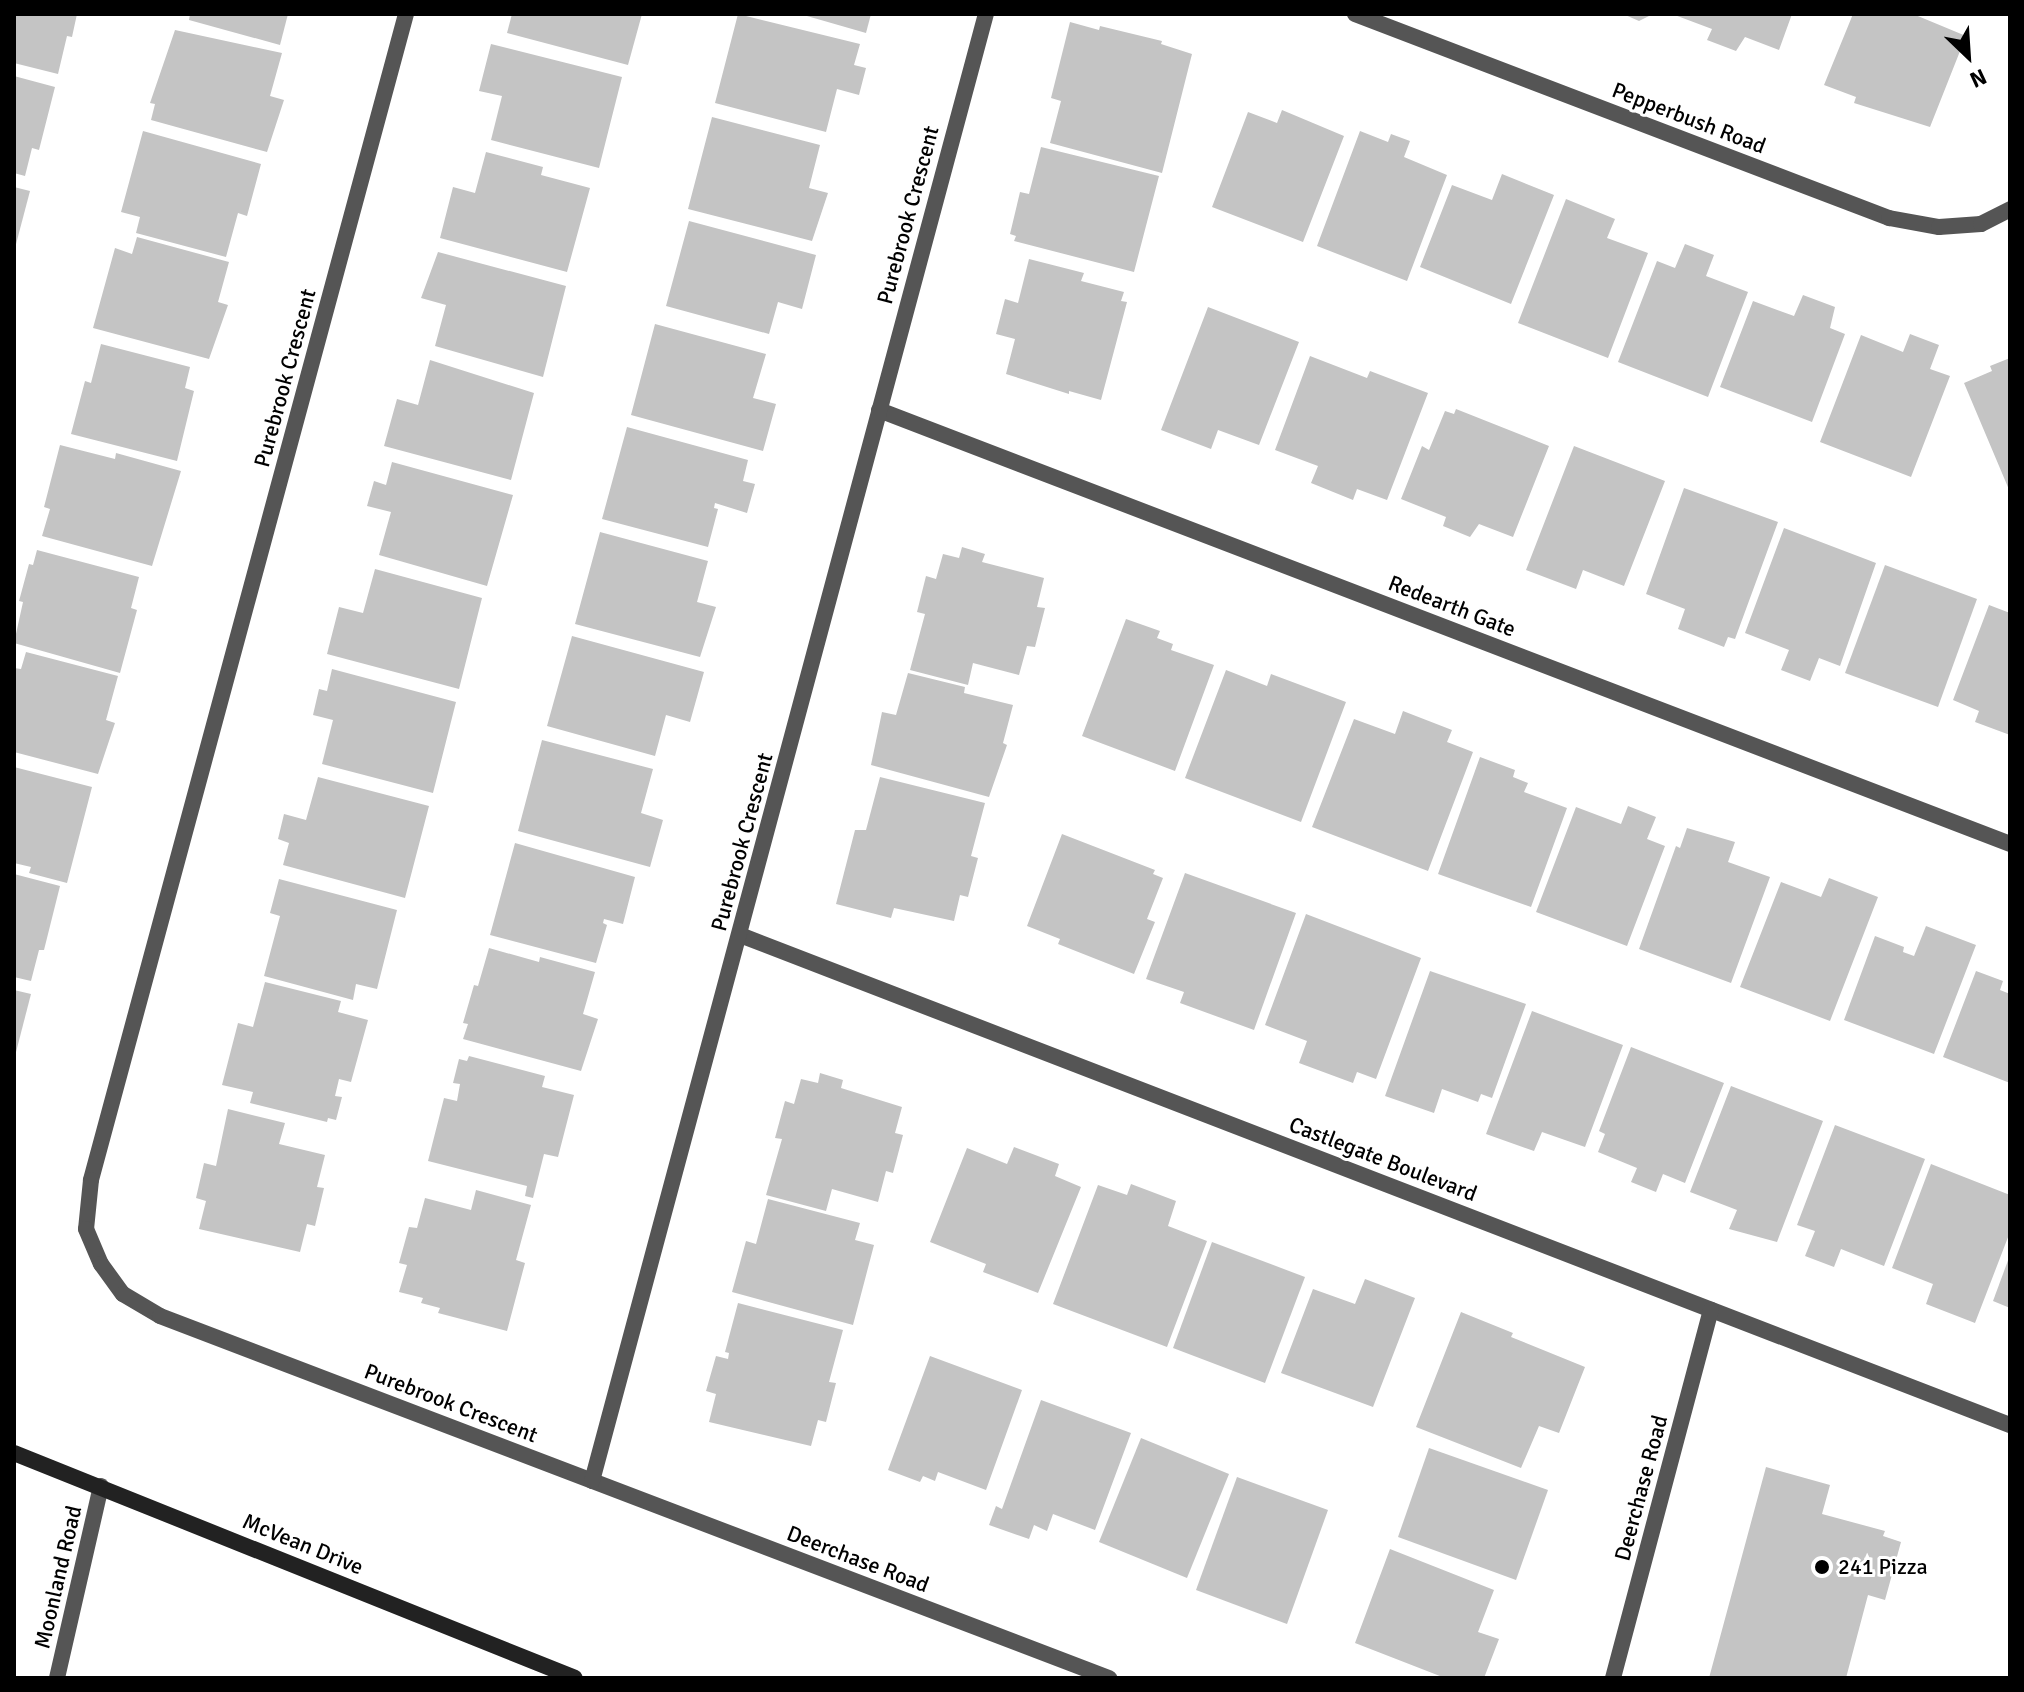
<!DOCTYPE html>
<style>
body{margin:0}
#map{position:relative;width:2024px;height:1692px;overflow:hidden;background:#fff;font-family:Signika,sans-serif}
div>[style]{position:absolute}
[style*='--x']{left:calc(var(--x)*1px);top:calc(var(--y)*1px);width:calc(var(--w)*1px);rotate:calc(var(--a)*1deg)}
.building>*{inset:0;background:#c4c4c4}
.minor>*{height:16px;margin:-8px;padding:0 8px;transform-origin:8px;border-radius:8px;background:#555}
.secondary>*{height:16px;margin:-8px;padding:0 8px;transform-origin:8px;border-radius:8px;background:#222}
.dots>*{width:22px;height:22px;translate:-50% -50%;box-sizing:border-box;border:4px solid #fff;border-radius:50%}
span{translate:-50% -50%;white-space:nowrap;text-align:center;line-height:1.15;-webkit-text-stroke:6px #fff;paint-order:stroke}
.street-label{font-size:22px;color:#000}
.poi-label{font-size:22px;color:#000}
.left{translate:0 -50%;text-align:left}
.frame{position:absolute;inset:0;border:16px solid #000;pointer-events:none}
.north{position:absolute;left:1928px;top:16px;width:80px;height:80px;-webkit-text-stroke:6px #fff;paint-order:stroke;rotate:155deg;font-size:22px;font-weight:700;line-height:32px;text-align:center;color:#000}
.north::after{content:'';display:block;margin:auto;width:28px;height:36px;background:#000;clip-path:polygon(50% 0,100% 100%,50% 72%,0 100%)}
</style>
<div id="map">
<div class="building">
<i style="clip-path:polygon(14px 14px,77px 14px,72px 37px,67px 36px,58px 74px,14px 63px)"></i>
<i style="clip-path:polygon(190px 14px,288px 14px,280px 45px,189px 20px)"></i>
<i style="clip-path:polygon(512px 14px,642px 14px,628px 65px,507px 33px)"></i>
<i style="clip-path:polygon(738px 14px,860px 44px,854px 65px,866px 68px,859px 95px,837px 89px,826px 132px,715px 103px)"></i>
<i style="clip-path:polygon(800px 14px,871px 14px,866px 33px)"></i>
<i style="clip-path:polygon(1623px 14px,1653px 14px,1639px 21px)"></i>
<i style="clip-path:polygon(1672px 14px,1792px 14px,1779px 50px,1745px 37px,1736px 51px,1707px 40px,1712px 29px)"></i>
<i style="clip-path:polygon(1853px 14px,1913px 14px,1966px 36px,1930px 127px,1854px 103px,1856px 97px,1824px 85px)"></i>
<i style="clip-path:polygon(1070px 22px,1099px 30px,1100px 26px,1162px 41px,1161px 44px,1192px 54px,1162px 173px,1050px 143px,1061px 101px,1051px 98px)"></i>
<i style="clip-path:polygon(175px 30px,282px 53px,270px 96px,284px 100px,267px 152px,151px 120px,155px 104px,150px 103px)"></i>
<i style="clip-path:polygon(491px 44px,622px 77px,599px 168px,491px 140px,502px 96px,479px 91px)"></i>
<i style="clip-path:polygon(14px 76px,55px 87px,39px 150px,32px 148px,25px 176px,14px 173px)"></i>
<i style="clip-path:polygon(1282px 110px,1344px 136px,1303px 242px,1212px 207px,1248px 112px,1277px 123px)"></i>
<i style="clip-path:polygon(712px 117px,820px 145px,809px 188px,828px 193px,812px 241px,688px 209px)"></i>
<i style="clip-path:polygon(143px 131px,261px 164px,247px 216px,238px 213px,226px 257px,136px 233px,140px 217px,121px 212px)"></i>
<i style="clip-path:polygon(1360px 131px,1388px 142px,1391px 134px,1410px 141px,1404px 157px,1447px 175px,1407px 281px,1317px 246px)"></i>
<i style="clip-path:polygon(1041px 147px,1159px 176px,1134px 272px,1014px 241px,1016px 236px,1010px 234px,1020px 192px,1029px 194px)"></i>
<i style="clip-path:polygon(486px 152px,543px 167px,541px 175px,590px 188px,567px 272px,440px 238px,453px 187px,475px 193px)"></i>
<i style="clip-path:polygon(1502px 174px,1554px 195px,1511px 304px,1420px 267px,1452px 185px,1492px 200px)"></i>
<i style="clip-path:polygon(14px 187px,30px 191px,15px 248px,14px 248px)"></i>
<i style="clip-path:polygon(1566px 199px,1615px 219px,1607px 238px,1648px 253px,1608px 358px,1518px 323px)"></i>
<i style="clip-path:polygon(689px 221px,816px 255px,802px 309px,778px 302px,769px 334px,666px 306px)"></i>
<i style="clip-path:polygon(137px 237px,229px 262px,218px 302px,228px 305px,209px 359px,93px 328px,115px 248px,132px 254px)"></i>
<i style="clip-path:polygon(1685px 244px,1714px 255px,1706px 276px,1748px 292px,1708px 397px,1618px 362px,1657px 261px,1675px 268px)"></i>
<i style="clip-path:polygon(438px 252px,566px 286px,543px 377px,435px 346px,446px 305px,421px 298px)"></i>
<i style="clip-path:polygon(1029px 259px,1084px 273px,1081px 281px,1124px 292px,1121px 301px,1127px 302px,1101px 400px,1069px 391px,1069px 394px,1006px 374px,1015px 339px,996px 334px,1005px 299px,1018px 303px)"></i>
<i style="clip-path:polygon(1803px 295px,1835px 307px,1830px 328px,1845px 334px,1812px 422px,1720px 387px,1753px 301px,1794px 316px)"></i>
<i style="clip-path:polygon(1208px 307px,1299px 342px,1259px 445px,1218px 430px,1211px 449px,1161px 430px)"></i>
<i style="clip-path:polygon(655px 324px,766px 354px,753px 398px,776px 404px,763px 451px,631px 415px)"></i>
<i style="clip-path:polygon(1910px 334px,1939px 345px,1930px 369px,1950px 376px,1911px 477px,1820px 442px,1861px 335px,1903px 352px)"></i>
<i style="clip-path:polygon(101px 344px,190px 367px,185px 388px,194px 391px,177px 461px,71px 434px,85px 381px,91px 383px)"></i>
<i style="clip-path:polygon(1310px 356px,1367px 378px,1370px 371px,1428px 393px,1387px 500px,1357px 489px,1353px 500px,1311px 483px,1318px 466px,1275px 450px)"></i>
<i style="clip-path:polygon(2010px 358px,2010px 492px,1964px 383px,1992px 371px,1990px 366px)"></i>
<i style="clip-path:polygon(430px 360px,534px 393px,511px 480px,384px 446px,397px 399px,418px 405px)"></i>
<i style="clip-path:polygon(1456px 409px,1549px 446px,1513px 537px,1479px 524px,1470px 537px,1443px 526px,1446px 517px,1401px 499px,1422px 446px,1429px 450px,1445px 411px,1454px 414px)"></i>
<i style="clip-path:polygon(627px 427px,748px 460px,743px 481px,755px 484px,747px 513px,715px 503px,714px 508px,718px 509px,708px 547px,602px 519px)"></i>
<i style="clip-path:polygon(60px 445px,115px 459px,116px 453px,181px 471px,152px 566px,42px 536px,50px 509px,44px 507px)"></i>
<i style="clip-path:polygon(1574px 446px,1665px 481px,1624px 586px,1583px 570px,1576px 589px,1526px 570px)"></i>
<i style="clip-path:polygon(392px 462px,513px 495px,487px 586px,379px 555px,391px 512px,367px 506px,374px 481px,386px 485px)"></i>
<i style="clip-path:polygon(1684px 488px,1778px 522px,1735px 639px,1728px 637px,1724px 647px,1678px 629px,1685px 609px,1646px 594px)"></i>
<i style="clip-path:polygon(1784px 528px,1876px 563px,1840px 666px,1819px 658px,1810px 681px,1781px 670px,1789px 650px,1745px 633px)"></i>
<i style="clip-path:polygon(600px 532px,708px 561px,697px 602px,716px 607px,700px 657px,575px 624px)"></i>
<i style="clip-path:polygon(962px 547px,985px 554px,982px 562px,1044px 578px,1037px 607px,1045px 608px,1035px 647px,1027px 646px,1019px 675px,973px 663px,968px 685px,910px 670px,925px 614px,917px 612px,926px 576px,936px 579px,943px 554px,959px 558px)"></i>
<i style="clip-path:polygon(37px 550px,139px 577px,131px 608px,137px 610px,120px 673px,14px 643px,23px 602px,19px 601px,29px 564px,33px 565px)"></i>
<i style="clip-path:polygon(1885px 565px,1977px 599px,1938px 707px,1845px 673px)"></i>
<i style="clip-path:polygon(375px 569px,482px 598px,459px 689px,327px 654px,339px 607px,363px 613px)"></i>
<i style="clip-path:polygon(1989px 605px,2010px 613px,2010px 735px,1975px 722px,1979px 711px,1953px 700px)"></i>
<i style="clip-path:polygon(1126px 619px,1160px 631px,1157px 638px,1173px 644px,1171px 650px,1214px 665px,1175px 771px,1082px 736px)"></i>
<i style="clip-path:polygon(572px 636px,704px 672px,690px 722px,666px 715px,655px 756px,547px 726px)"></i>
<i style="clip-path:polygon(26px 652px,118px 676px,106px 720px,115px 723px,98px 774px,14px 752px,14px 668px,21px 669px)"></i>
<i style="clip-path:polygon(332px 669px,456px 702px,433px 793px,322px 764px,333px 720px,313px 715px,319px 689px,327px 691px)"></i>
<i style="clip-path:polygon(1226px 670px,1267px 686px,1271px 674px,1346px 702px,1301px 822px,1185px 778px)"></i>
<i style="clip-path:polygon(908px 673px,965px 687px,964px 693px,1013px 705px,1003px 743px,1007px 745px,989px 797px,871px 765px,882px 712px,896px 715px)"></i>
<i style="clip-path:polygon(1403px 711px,1452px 730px,1447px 742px,1473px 752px,1428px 871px,1312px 827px,1354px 719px,1395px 734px)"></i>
<i style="clip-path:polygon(542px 740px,653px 769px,641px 813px,663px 820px,650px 867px,518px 831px)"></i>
<i style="clip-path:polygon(1480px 757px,1515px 770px,1513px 777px,1528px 783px,1524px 792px,1567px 808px,1531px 907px,1438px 874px)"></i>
<i style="clip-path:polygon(14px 767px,92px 787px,67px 883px,29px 873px,31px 867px,14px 863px)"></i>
<i style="clip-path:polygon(318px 777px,429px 806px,405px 898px,283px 865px,289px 843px,278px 839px,284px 814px,306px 820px)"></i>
<i style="clip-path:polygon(880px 777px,985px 803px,971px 856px,978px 858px,968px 897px,960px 895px,954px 921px,894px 908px,891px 918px,836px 904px,855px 830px,866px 830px)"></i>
<i style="clip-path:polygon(1628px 806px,1656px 817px,1647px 839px,1665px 846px,1627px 946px,1536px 912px,1576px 807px,1621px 824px)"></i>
<i style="clip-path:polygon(1687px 828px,1735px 842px,1728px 862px,1770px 877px,1731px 983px,1639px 949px,1676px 846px,1680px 848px)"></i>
<i style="clip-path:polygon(1062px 834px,1155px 870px,1153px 874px,1163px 878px,1147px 919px,1155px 922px,1134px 974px,1058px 944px,1060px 939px,1027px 926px)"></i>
<i style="clip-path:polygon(515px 843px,635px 877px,623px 924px,604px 919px,603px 923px,607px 925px,596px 963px,490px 935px)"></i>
<i style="clip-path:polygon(1185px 873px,1296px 913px,1254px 1030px,1180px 1003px,1184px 992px,1146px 979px)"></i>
<i style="clip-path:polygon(14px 874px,60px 886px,44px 950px,39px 950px,31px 981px,14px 977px)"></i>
<i style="clip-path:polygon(1829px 878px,1878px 897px,1830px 1021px,1740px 987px,1781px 882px,1821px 897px)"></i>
<i style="clip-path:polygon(279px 879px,397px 910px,377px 989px,356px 984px,353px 1000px,264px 976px,280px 916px,270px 913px)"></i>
<i style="clip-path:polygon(1306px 914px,1421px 958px,1376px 1079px,1357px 1072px,1353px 1083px,1299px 1063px,1307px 1041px,1265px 1025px)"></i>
<i style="clip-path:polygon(1926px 926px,1976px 945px,1934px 1054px,1844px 1020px,1875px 936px,1904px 947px,1903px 952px,1914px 956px)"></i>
<i style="clip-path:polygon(489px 948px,539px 962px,540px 957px,595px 972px,583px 1014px,598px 1019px,581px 1071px,463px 1039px,468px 1024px,463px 1023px,474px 985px,478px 986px)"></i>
<i style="clip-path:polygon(1430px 971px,1526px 1004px,1492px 1098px,1481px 1094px,1478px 1102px,1442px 1089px,1434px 1113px,1385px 1096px)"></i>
<i style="clip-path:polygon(1976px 971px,2003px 981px,2000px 990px,2010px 994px,2010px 1083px,1943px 1057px)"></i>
<i style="clip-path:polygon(265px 982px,341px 1001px,338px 1012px,368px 1020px,351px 1082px,339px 1079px,335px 1096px,342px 1097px,336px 1120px,328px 1118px,327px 1122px,250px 1103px,253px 1092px,222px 1085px,238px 1023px,253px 1027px)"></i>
<i style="clip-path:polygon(14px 990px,31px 994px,15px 1056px,14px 1056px)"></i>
<i style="clip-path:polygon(1532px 1011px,1623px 1045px,1585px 1147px,1542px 1132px,1534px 1151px,1486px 1134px)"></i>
<i style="clip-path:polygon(1631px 1047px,1724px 1083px,1685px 1183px,1663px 1174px,1656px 1192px,1631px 1182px,1637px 1168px,1598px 1152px,1605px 1134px,1599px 1131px)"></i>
<i style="clip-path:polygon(469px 1056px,545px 1076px,542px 1087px,574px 1095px,558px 1157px,544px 1154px,533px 1198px,525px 1196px,527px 1186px,428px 1161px,444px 1098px,457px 1101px,460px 1084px,453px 1083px,459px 1059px,467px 1061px)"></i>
<i style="clip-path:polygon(820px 1073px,843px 1080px,841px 1088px,902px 1107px,895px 1133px,903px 1135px,893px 1173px,886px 1171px,878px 1202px,832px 1189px,826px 1211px,766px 1195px,782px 1139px,775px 1138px,785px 1101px,794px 1104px,801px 1079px,818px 1083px)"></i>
<i style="clip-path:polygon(1731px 1086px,1823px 1121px,1777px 1242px,1729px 1229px,1737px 1210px,1690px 1192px)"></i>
<i style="clip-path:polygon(228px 1109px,285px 1123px,279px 1144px,325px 1155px,317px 1187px,324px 1188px,315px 1226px,307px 1224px,300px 1252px,199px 1229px,206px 1201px,196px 1198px,204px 1163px,216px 1166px)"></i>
<i style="clip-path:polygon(1835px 1125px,1925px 1159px,1884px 1266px,1841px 1249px,1834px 1267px,1805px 1256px,1815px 1231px,1797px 1225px)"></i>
<i style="clip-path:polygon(1014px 1147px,1059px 1164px,1055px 1176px,1081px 1187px,1038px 1293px,983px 1272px,986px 1264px,930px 1242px,967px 1148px,1007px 1164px)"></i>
<i style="clip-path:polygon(1931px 1164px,2010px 1195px,2010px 1232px,1975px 1323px,1926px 1304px,1933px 1284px,1892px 1268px)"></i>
<i style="clip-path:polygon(1131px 1184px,1176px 1201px,1168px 1226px,1207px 1241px,1167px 1347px,1053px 1304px,1098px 1185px,1127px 1195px)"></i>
<i style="clip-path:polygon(476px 1190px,531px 1205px,516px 1260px,525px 1263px,507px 1331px,438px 1313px,440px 1308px,421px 1303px,423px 1298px,399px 1292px,407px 1265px,399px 1263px,409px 1227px,417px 1228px,425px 1198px,471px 1210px)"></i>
<i style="clip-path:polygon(768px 1199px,860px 1223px,855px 1240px,874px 1245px,853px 1325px,732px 1292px,746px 1241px,756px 1244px)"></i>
<i style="clip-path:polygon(1212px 1242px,1305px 1277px,1265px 1383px,1173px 1348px)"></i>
<i style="clip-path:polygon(2010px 1255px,2010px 1308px,1993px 1301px)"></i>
<i style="clip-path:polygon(1365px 1279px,1415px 1298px,1373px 1407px,1281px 1373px,1313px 1289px,1355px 1304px)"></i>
<i style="clip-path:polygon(738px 1303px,843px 1330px,829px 1382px,836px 1383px,826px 1422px,818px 1420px,811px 1446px,709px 1422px,716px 1394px,706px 1391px,716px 1356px,728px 1359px,729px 1353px,725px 1352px)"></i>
<i style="clip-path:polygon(1461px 1312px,1513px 1333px,1511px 1337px,1585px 1367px,1559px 1433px,1539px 1426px,1521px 1468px,1416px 1427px)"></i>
<i style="clip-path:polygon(930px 1356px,1022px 1390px,986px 1490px,938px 1472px,935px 1481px,923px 1476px,920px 1482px,888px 1470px)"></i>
<i style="clip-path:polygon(1041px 1400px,1131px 1433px,1095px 1530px,1053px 1514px,1047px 1531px,1034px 1525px,1029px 1539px,989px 1525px,996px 1506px,1002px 1509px)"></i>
<i style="clip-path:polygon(1141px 1438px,1229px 1474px,1187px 1578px,1099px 1542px)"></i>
<i style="clip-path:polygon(1429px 1448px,1548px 1490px,1516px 1580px,1398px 1537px)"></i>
<i style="clip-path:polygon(1766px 1467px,1830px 1485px,1822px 1514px,1885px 1531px,1883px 1536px,1901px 1542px,1885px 1600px,1868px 1595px,1846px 1678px,1709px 1678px)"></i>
<i style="clip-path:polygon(1237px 1477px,1328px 1510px,1287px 1624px,1196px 1590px)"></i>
<i style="clip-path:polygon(1390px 1549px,1494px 1590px,1478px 1632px,1499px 1639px,1484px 1678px,1445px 1678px,1355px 1643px)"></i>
</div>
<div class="minor">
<i style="--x:406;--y:14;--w:1208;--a:105.12"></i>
<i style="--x:91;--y:1180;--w:49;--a:95.8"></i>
<i style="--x:86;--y:1229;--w:38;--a:67"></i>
<i style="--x:101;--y:1264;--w:37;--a:54"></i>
<i style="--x:123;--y:1294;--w:43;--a:30.7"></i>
<i style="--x:160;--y:1316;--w:1016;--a:20.88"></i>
<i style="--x:1355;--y:14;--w:572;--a:20.91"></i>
<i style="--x:1889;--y:218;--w:51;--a:10.2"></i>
<i style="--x:1939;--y:227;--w:42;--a:-4.1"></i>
<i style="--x:1981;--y:224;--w:33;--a:-27"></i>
<i style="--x:879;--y:410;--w:1211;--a:20.99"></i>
<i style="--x:740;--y:935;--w:1361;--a:21.1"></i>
<i style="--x:592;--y:1481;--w:1519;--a:-74.97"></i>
<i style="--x:57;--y:1678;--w:197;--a:-77.1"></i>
<i style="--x:1613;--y:1678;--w:381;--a:-75.1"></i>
</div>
<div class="secondary">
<i style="--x:14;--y:1453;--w:604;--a:21.85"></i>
</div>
<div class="dots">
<i style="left:1822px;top:1567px;background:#000"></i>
</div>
<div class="street-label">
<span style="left:1689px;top:118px;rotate:21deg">Pepperbush Road</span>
<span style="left:908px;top:215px;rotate:-75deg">Purebrook Crescent</span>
<span style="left:285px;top:378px;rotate:-75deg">Purebrook Crescent</span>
<span style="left:1452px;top:606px;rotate:21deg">Redearth Gate</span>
<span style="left:742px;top:842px;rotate:-75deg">Purebrook Crescent</span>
<span style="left:1383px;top:1159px;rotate:21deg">Castlegate Boulevard</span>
<span style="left:451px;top:1403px;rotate:21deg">Purebrook Crescent</span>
<span style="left:1641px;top:1488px;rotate:-75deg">Deerchase Road</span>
<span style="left:303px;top:1544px;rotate:22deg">McVean Drive</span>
<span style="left:858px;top:1559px;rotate:21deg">Deerchase Road</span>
<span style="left:58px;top:1577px;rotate:-77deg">Moonland Road</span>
</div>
<div class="poi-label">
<span class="left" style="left:1838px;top:1567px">241 Pizza</span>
</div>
<div class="frame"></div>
<div class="north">N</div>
</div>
